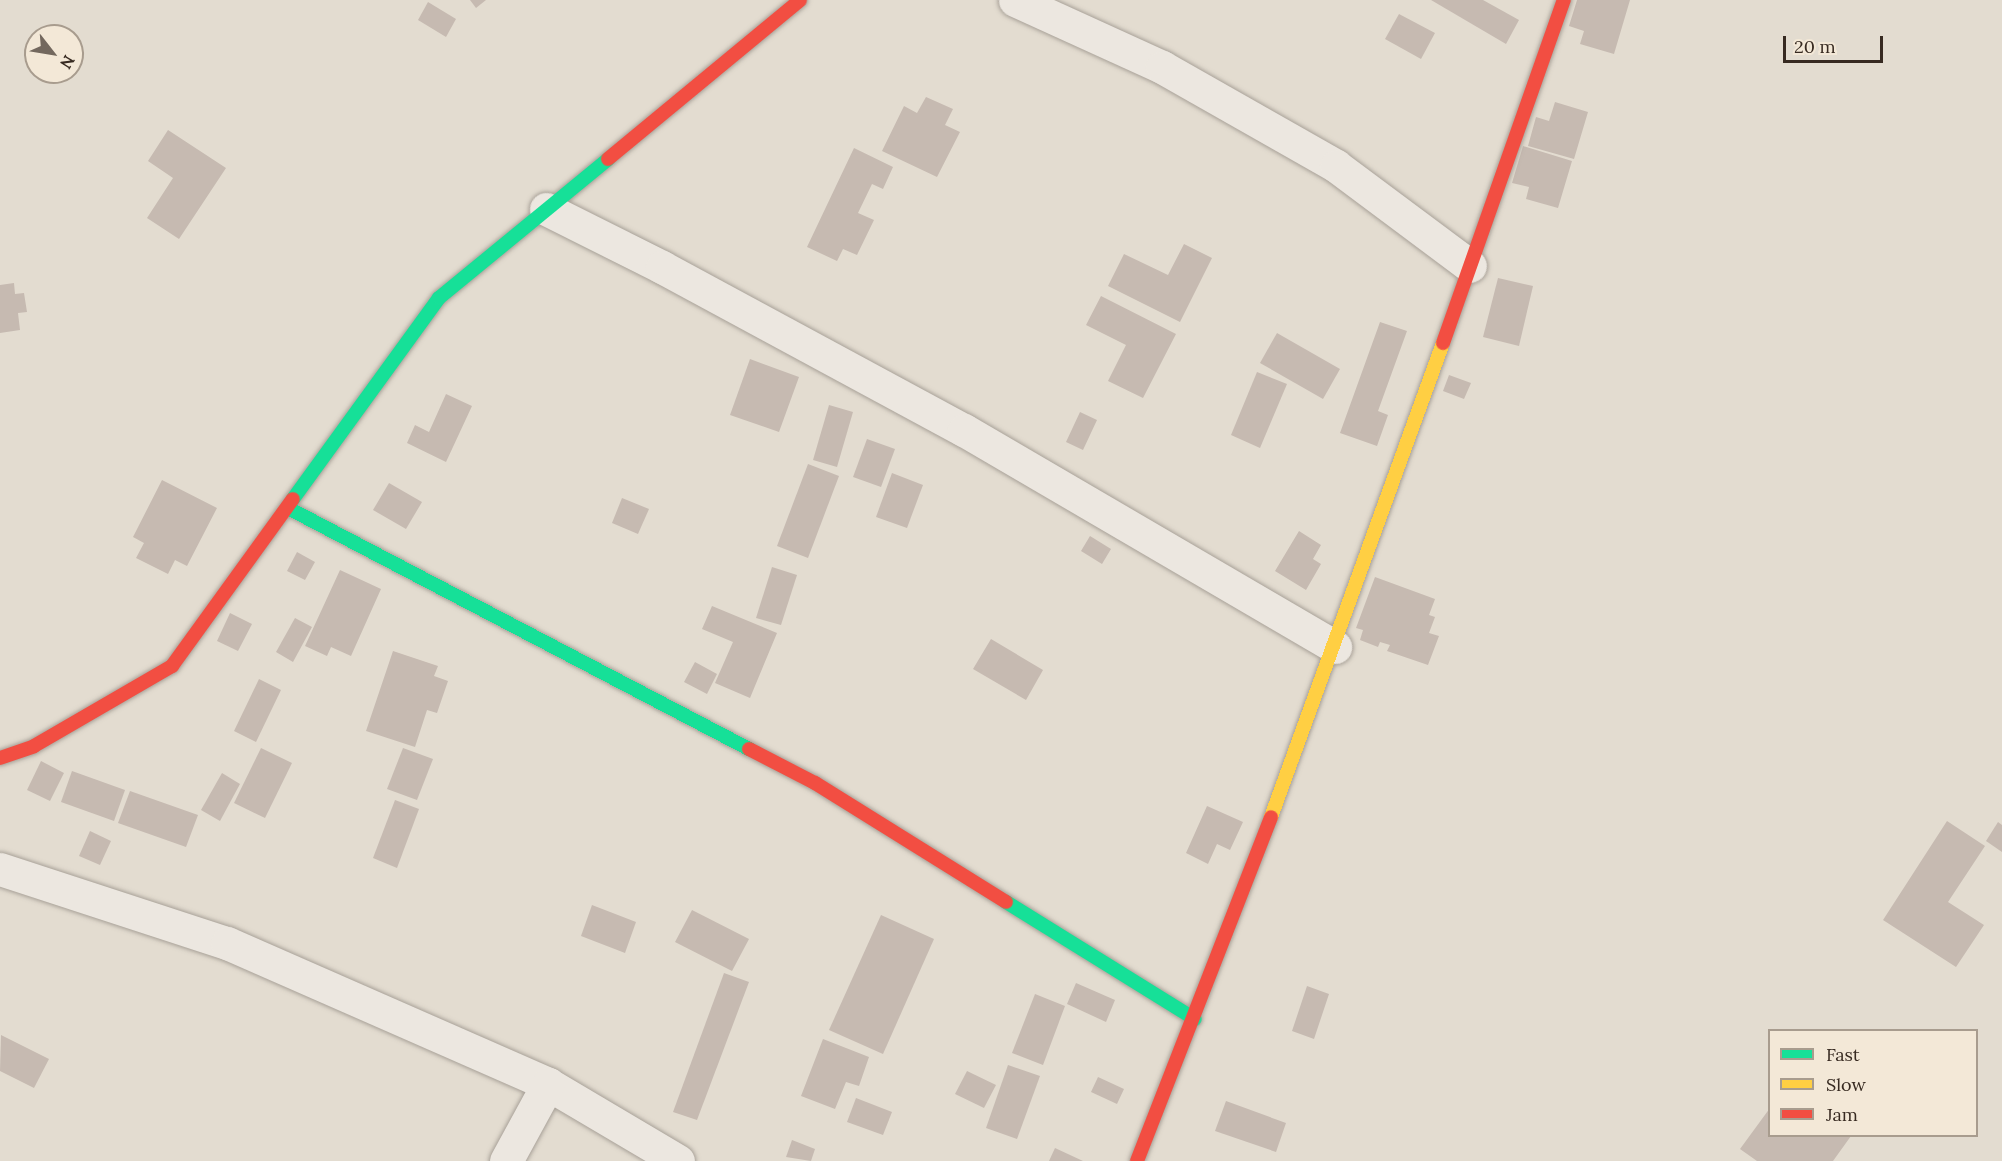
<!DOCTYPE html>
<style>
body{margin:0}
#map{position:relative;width:2002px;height:1161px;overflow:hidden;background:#e3dcd0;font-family:Lora,serif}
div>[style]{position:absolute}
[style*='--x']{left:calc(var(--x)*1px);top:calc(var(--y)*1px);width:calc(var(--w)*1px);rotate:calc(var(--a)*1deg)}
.building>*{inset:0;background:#c6bab1}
.roads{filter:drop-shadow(0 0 2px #a8a198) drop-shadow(0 0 2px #a8a198)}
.street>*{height:33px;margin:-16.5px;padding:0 16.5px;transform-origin:16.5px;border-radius:16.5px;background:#ece7e0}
.fast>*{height:14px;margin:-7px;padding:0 7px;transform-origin:7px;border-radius:7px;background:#16e098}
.slow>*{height:14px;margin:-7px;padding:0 7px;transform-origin:7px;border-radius:7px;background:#ffcf43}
.jam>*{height:14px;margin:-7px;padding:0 7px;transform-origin:7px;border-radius:7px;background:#f24e42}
span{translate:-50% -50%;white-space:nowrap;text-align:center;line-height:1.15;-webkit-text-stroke:4.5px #f3e8d7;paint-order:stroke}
.legend{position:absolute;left:1768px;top:1029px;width:210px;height:108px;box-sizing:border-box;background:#f3e8d7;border:2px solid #a89c8e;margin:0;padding:8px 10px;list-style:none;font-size:18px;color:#372a21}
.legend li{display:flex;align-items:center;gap:12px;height:30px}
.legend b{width:30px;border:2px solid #a89c8e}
.north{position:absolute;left:24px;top:24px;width:60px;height:60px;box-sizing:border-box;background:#f3e8d7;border:2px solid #a89c8e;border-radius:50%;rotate:121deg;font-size:16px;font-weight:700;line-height:24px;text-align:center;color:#372a21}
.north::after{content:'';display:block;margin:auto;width:21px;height:27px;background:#73685e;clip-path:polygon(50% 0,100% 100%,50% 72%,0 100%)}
.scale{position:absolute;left:1783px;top:36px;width:100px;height:27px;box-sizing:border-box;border:3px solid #372a21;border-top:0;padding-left:8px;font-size:18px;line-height:21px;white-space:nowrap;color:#372a21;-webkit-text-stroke:4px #f3e8d7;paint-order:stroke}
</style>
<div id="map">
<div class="building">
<i style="clip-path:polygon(470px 0,486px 0,476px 8px)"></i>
<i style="clip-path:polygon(1431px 0,1483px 0,1519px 20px,1506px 44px)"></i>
<i style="clip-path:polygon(1577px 0,1630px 0,1614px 54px,1580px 44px,1584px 31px,1569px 26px)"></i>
<i style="clip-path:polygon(428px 2px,456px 19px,446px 37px,418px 20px)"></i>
<i style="clip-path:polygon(1399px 14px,1435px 33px,1421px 59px,1385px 39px)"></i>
<i style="clip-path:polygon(926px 97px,953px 109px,945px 125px,960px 132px,937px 177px,882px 151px,904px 106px,917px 113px)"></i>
<i style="clip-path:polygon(1555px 102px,1588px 112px,1574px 159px,1528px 146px,1536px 117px,1549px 121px)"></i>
<i style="clip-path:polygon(168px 130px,226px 168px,179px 239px,147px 218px,173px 178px,148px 161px)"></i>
<i style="clip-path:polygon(1523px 146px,1572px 161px,1558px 208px,1526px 199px,1529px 187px,1512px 183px)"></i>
<i style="clip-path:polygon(854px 148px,893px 167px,883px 189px,872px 184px,858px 213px,874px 220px,857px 255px,843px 249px,837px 261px,807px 247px)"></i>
<i style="clip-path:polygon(1184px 244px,1212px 258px,1180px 322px,1108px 286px,1124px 254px,1168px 275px)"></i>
<i style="clip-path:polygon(1498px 278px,1533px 286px,1519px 346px,1483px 337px)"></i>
<i style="clip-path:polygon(14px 283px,15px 294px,24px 293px,27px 312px,18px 313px,20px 330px,0 333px,0 285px)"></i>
<i style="clip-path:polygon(1101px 296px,1176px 334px,1143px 398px,1108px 381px,1126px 345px,1086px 325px)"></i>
<i style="clip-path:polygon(1380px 322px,1407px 331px,1378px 411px,1388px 415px,1377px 446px,1340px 433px)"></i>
<i style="clip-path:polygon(1277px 333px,1340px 369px,1323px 399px,1260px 363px)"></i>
<i style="clip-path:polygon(750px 359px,799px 377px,779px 432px,730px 415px)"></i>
<i style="clip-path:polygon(1257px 372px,1287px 384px,1260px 448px,1231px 435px)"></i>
<i style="clip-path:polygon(1449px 375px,1471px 383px,1464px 399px,1443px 391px)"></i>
<i style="clip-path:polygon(446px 394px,472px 406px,446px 462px,407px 443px,415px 425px,429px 432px)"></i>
<i style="clip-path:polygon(829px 405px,853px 412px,837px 467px,813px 460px)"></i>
<i style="clip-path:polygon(1080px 412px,1097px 420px,1083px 450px,1066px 442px)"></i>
<i style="clip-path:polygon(867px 439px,895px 449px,881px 487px,853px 477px)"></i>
<i style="clip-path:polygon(808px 464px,839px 476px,808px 558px,777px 546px)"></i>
<i style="clip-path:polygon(892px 473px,923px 485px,907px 528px,876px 517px)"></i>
<i style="clip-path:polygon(162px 480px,217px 508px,187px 566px,175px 560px,168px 574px,136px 558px,144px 543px,133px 537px)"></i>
<i style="clip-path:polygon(389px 483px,422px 502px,406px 529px,373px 510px)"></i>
<i style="clip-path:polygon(622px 498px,649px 509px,638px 534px,612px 523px)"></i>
<i style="clip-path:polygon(1299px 531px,1321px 545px,1313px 559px,1321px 564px,1306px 590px,1275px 571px)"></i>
<i style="clip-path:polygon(1090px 536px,1111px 549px,1102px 564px,1081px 551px)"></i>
<i style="clip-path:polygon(297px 552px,315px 562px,305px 580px,287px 571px)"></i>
<i style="clip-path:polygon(772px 567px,797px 575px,781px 625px,756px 618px)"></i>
<i style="clip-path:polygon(340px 570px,381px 589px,351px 656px,331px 647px,327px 656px,305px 646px)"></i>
<i style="clip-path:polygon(1375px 577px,1435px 599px,1429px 615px,1435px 617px,1429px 633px,1439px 636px,1428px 665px,1387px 651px,1390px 645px,1380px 642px,1378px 647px,1360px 640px,1363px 630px,1356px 628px)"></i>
<i style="clip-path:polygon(712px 606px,777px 633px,750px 698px,715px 683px,733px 642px,702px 629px)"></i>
<i style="clip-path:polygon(230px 613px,252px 624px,238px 651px,217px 641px)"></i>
<i style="clip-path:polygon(295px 618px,312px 627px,293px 662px,276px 652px)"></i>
<i style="clip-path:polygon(991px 639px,1043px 670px,1026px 700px,973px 669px)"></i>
<i style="clip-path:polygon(393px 651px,438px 666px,434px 676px,448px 681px,437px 713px,427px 710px,415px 747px,366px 731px)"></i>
<i style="clip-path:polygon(695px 662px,717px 674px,707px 694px,684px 682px)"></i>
<i style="clip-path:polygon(259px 679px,281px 690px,256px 742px,234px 731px)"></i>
<i style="clip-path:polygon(261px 748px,292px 763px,265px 818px,234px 803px)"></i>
<i style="clip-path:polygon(403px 748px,433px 759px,417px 800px,387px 789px)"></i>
<i style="clip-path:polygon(41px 761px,64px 773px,50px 801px,27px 790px)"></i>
<i style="clip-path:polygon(72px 771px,125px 790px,114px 821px,61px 802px)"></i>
<i style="clip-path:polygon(222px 773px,240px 784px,220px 821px,201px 810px)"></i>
<i style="clip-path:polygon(130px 791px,198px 815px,186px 847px,118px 823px)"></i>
<i style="clip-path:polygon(395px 800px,419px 809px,397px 868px,373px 858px)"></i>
<i style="clip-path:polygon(1207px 806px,1243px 822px,1230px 850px,1217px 844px,1208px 864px,1186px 853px)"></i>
<i style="clip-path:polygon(1947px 821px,1985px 846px,1948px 902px,1984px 925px,1956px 967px,1883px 920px)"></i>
<i style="clip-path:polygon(1998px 822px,2002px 825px,2002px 852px,1986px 841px)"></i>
<i style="clip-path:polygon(90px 831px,111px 841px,100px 865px,79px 856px)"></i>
<i style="clip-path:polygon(592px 905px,636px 922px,625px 953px,581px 936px)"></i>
<i style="clip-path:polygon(692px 910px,749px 939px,732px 971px,675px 942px)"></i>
<i style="clip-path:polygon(881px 915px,934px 939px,883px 1054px,829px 1030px)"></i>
<i style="clip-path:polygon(724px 973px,749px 982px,697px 1120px,673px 1112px)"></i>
<i style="clip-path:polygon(1076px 983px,1115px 1000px,1106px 1022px,1067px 1004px)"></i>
<i style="clip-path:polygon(1307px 986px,1329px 994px,1314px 1039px,1292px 1031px)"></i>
<i style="clip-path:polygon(1035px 994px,1065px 1006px,1043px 1065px,1012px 1053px)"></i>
<i style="clip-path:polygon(1px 1035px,49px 1059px,34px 1088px,0 1071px)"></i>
<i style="clip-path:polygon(823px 1039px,869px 1057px,859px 1086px,846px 1082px,835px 1109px,801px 1096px)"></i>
<i style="clip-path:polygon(1008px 1065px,1040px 1076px,1017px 1139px,986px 1128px)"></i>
<i style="clip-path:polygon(967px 1071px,996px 1085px,984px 1108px,955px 1094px)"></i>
<i style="clip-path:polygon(1098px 1077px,1124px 1089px,1117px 1104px,1091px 1092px)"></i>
<i style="clip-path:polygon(856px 1098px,892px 1112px,883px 1135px,847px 1122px)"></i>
<i style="clip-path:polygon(1226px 1101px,1286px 1123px,1276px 1152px,1215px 1131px)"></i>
<i style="clip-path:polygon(1770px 1108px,1770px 1136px,1851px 1136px,1833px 1161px,1757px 1161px,1740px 1149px)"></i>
<i style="clip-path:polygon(792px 1140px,815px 1149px,811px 1161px,786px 1157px)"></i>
<i style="clip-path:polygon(1055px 1148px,1083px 1161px,1049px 1161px)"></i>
</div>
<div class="roads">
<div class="street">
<i style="--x:1015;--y:0;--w:162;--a:24.5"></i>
<i style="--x:1162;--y:67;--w:200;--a:29.6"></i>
<i style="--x:1336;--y:166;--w:167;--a:36.7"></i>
<i style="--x:546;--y:209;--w:130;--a:26.6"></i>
<i style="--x:662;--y:267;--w:343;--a:28.4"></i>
<i style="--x:964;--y:430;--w:430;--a:30.3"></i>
<i style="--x:0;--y:869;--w:239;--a:18.1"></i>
<i style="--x:227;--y:943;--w:351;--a:23.7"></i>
<i style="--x:548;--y:1084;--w:151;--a:30.6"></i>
<i style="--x:506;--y:1161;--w:88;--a:-61.4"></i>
</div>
<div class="fast">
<i style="--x:293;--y:499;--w:248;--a:-54"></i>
<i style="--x:439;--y:298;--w:219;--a:-39.4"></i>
<i style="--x:288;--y:508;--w:520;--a:27.6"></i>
<i style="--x:1006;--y:902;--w:222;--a:31.8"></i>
</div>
<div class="slow">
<i style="--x:1271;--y:817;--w:504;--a:-70.06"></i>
</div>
<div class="jam">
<i style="--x:608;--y:159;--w:249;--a:-39.6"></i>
<i style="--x:1443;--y:343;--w:364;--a:-70.6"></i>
<i style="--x:749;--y:749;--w:74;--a:27.3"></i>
<i style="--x:815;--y:783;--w:225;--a:31.9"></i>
<i style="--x:0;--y:758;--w:36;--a:-19"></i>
<i style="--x:34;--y:746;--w:160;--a:-30.1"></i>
<i style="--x:172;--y:666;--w:206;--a:-54.1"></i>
<i style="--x:1137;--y:1161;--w:369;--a:-68.7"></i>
</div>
</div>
<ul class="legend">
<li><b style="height:8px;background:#16e098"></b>Fast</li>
<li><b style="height:8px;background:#ffcf43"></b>Slow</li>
<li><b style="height:8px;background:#f24e42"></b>Jam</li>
</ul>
<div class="north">N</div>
<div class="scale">20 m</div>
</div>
